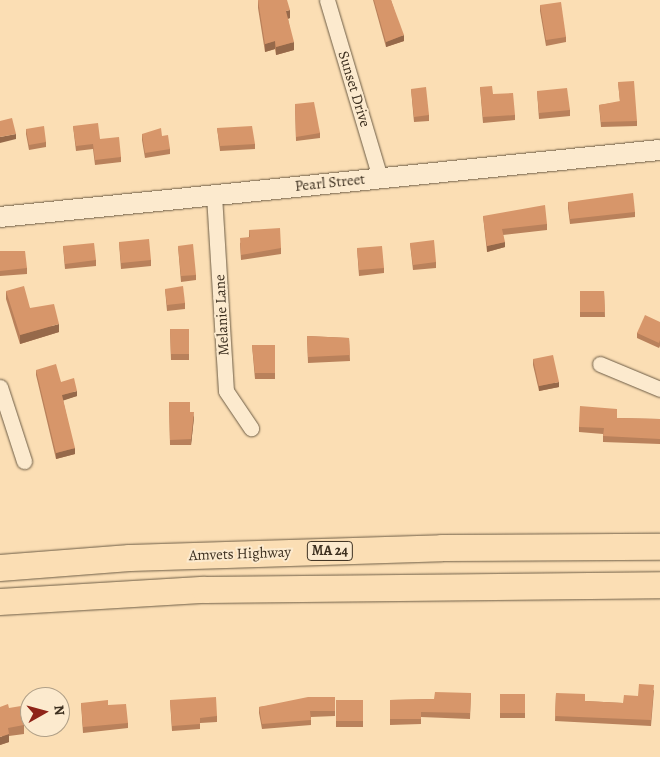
<!DOCTYPE html>
<style>
body{margin:0}
#map{position:relative;width:660px;height:757px;overflow:hidden;background:#fbdeb4;font-family:Alegreya,serif}
div>[style]{position:absolute}
[style*='--x']{left:calc(var(--x)*1px);top:calc(var(--y)*1px);width:calc(var(--w)*1px);rotate:calc(var(--a)*1deg)}
.roads{filter:drop-shadow(0 0 1px #6c5c45) drop-shadow(0 0 1px #6c5c45)}
.street>*{height:15px;margin:-7.5px;padding:0 7.5px;transform-origin:7.5px;border-radius:7.5px;background:#fceace}
.secondary>*{height:20px;margin:-10px;padding:0 10px;transform-origin:10px;border-radius:10px;background:#fceace}
.highway>*{height:26px;margin:-13px;padding:0 13px;transform-origin:13px;border-radius:13px;background:#fbdeb4}
.wall>*{inset:0;background:#b9815b}
.shaded-wall>*{inset:0;background:#96694a}
.building>*{inset:0;background:#d7966a}
span{translate:-50% -50%;white-space:nowrap;text-align:center;line-height:1.15;-webkit-text-stroke:4px #fceace;paint-order:stroke}
.shield-label span{padding:1px 4px;background:#fceace;border:1px solid;border-radius:4px;-webkit-text-stroke-width:0}
.shield-label{font-size:14px;color:#3d3020;font-weight:700}
.street-label{font-size:15px;color:#3d3020}
.north{position:absolute;left:20px;top:687px;width:50px;height:50px;box-sizing:border-box;background:#fceace;border:1px solid #b0a088;border-radius:50%;rotate:83deg;font-size:14px;font-weight:700;line-height:20px;text-align:center;color:#3d3020}
.north::after{content:'';display:block;margin:auto;width:18px;height:22px;background:#8f2418;clip-path:polygon(50% 0,100% 100%,50% 72%,0 100%)}
</style>
<div id="map">
<div class="roads">
<div class="street">
<i style="--x:327;--y:0;--w:186;--a:73.4"></i>
<i style="--x:214;--y:195;--w:196;--a:86.5"></i>
<i style="--x:226;--y:391;--w:45;--a:56"></i>
<i style="--x:600;--y:364;--w:65;--a:22.6"></i>
<i style="--x:0;--y:387;--w:78;--a:72"></i>
</div>
<div class="secondary">
<i style="--x:0;--y:217;--w:663;--a:-5.8"></i>
</div>
<div class="highway">
<i style="--x:0;--y:568;--w:130;--a:-4.4"></i>
<i style="--x:130;--y:558;--w:312;--a:-1.8"></i>
<i style="--x:442;--y:548;--w:218;--a:-0.3"></i>
<i style="--x:0;--y:602;--w:205;--a:-3.4"></i>
<i style="--x:205;--y:590;--w:455;--a:-0.6"></i>
</div>
</div>
<div class="wall">
<i style="clip-path:polygon(258px 0,290px 18px,288px 19px,294px 50px,276px 55px,275px 49px,265px 52px,258px 8px)"></i>
<i style="clip-path:polygon(373px 0,391px 0,404px 41px,386px 47px)"></i>
<i style="clip-path:polygon(540px 5px,566px 37px,566px 42px,546px 46px,540px 11px)"></i>
<i style="clip-path:polygon(618px 82px,637px 121px,637px 126px,601px 127px,599px 105px,620px 102px)"></i>
<i style="clip-path:polygon(480px 87px,493px 94px,515px 115px,515px 120px,483px 123px)"></i>
<i style="clip-path:polygon(411px 89px,429px 115px,429px 121px,414px 122px)"></i>
<i style="clip-path:polygon(537px 91px,570px 110px,570px 116px,539px 119px)"></i>
<i style="clip-path:polygon(295px 104px,320px 133px,320px 138px,296px 141px)"></i>
<i style="clip-path:polygon(73px 126px,100px 139px,121px 157px,121px 162px,95px 165px,93px 149px,76px 151px)"></i>
<i style="clip-path:polygon(217px 128px,255px 144px,255px 149px,220px 151px)"></i>
<i style="clip-path:polygon(26px 129px,46px 142px,46px 147px,29px 150px,26px 134px)"></i>
<i style="clip-path:polygon(142px 134px,162px 136px,170px 149px,170px 154px,145px 158px,142px 140px)"></i>
<i style="clip-path:polygon(568px 202px,635px 212px,635px 217px,570px 224px,568px 208px)"></i>
<i style="clip-path:polygon(483px 216px,547px 224px,547px 230px,503px 235px,505px 247px,487px 252px)"></i>
<i style="clip-path:polygon(249px 230px,281px 248px,281px 254px,241px 260px,240px 243px,249px 237px)"></i>
<i style="clip-path:polygon(119px 242px,151px 260px,151px 266px,121px 269px)"></i>
<i style="clip-path:polygon(410px 243px,436px 262px,436px 268px,413px 270px)"></i>
<i style="clip-path:polygon(63px 246px,96px 260px,96px 266px,65px 269px)"></i>
<i style="clip-path:polygon(178px 246px,196px 275px,196px 280px,181px 282px)"></i>
<i style="clip-path:polygon(357px 248px,384px 268px,384px 273px,359px 276px)"></i>
<i style="clip-path:polygon(0 251px,27px 268px,27px 274px,0 276px)"></i>
<i style="clip-path:polygon(165px 289px,185px 303px,185px 309px,167px 311px)"></i>
<i style="clip-path:polygon(6px 291px,30px 308px,59px 332px,20px 344px,6px 299px)"></i>
<i style="clip-path:polygon(580px 291px,604px 291px,605px 317px,580px 317px)"></i>
<i style="clip-path:polygon(660px 322px,660px 346px,659px 348px,637px 338px,637px 333px)"></i>
<i style="clip-path:polygon(170px 329px,189px 329px,189px 360px,171px 360px)"></i>
<i style="clip-path:polygon(307px 336px,349px 338px,350px 361px,308px 363px)"></i>
<i style="clip-path:polygon(252px 345px,275px 345px,275px 379px,255px 379px)"></i>
<i style="clip-path:polygon(533px 359px,559px 387px,539px 391px,533px 365px)"></i>
<i style="clip-path:polygon(36px 370px,61px 382px,77px 396px,63px 400px,75px 454px,56px 459px,36px 375px)"></i>
<i style="clip-path:polygon(169px 402px,190px 412px,194px 417px,191px 445px,170px 445px)"></i>
<i style="clip-path:polygon(617px 418px,660px 419px,660px 444px,603px 442px,603px 434px,579px 432px,579px 427px)"></i>
<i style="clip-path:polygon(654px 690px,651px 726px,555px 721px,556px 693px,585px 701px,623px 703px,638px 696px)"></i>
<i style="clip-path:polygon(471px 693px,470px 719px,421px 717px,421px 724px,390px 725px,390px 700px,434px 699px)"></i>
<i style="clip-path:polygon(500px 694px,525px 694px,525px 718px,500px 718px)"></i>
<i style="clip-path:polygon(335px 697px,335px 716px,311px 717px,311px 725px,262px 729px,259px 713px,259px 707px)"></i>
<i style="clip-path:polygon(170px 700px,217px 716px,217px 722px,200px 723px,200px 729px,172px 731px)"></i>
<i style="clip-path:polygon(336px 700px,363px 700px,363px 727px,336px 727px)"></i>
<i style="clip-path:polygon(81px 703px,108px 705px,128px 723px,128px 728px,83px 733px)"></i>
<i style="clip-path:polygon(9px 708px,24px 725px,24px 734px,9px 736px,9px 742px,0 745px)"></i>
</div>
<div class="shaded-wall">
<i style="clip-path:polygon(290px 10px,290px 18px,286px 19px,286px 11px)"></i>
<i style="clip-path:polygon(404px 35px,404px 41px,386px 47px,386px 42px)"></i>
<i style="clip-path:polygon(275px 41px,275px 49px,265px 52px,265px 44px)"></i>
<i style="clip-path:polygon(294px 42px,294px 50px,276px 55px,276px 47px)"></i>
<i style="clip-path:polygon(16px 134px,16px 139px,0 143px,0 137px)"></i>
<i style="clip-path:polygon(505px 242px,505px 247px,487px 252px,487px 246px)"></i>
<i style="clip-path:polygon(59px 324px,59px 332px,20px 344px,20px 335px)"></i>
<i style="clip-path:polygon(559px 382px,559px 387px,539px 391px,539px 386px)"></i>
<i style="clip-path:polygon(77px 391px,77px 396px,62px 401px,62px 395px)"></i>
<i style="clip-path:polygon(194px 412px,194px 417px,191px 445px,191px 439px)"></i>
<i style="clip-path:polygon(75px 448px,75px 454px,56px 459px,56px 453px)"></i>
<i style="clip-path:polygon(9px 734px,9px 742px,0 745px,0 737px)"></i>
</div>
<div class="building">
<i style="clip-path:polygon(258px 0,287px 0,290px 10px,286px 11px,294px 42px,276px 47px,275px 41px,265px 44px)"></i>
<i style="clip-path:polygon(374px 0,391px 0,404px 35px,386px 42px)"></i>
<i style="clip-path:polygon(561px 2px,566px 37px,546px 40px,540px 5px)"></i>
<i style="clip-path:polygon(634px 81px,637px 121px,601px 122px,599px 105px,620px 101px,618px 82px)"></i>
<i style="clip-path:polygon(492px 86px,493px 94px,513px 93px,515px 115px,483px 117px,480px 87px)"></i>
<i style="clip-path:polygon(426px 87px,429px 115px,414px 117px,411px 89px)"></i>
<i style="clip-path:polygon(567px 88px,570px 110px,539px 113px,537px 91px)"></i>
<i style="clip-path:polygon(314px 102px,320px 133px,296px 137px,295px 104px)"></i>
<i style="clip-path:polygon(12px 118px,16px 134px,0 137px,0 121px)"></i>
<i style="clip-path:polygon(98px 123px,100px 139px,119px 137px,121px 157px,95px 160px,93px 144px,76px 146px,73px 126px)"></i>
<i style="clip-path:polygon(44px 126px,46px 142px,29px 145px,26px 129px)"></i>
<i style="clip-path:polygon(252px 126px,255px 144px,220px 146px,217px 128px)"></i>
<i style="clip-path:polygon(161px 128px,162px 136px,168px 135px,170px 149px,145px 153px,142px 134px)"></i>
<i style="clip-path:polygon(633px 193px,635px 212px,570px 219px,568px 202px)"></i>
<i style="clip-path:polygon(545px 205px,547px 224px,502px 229px,505px 242px,487px 246px,483px 216px)"></i>
<i style="clip-path:polygon(280px 228px,281px 248px,241px 255px,240px 238px,250px 237px,249px 230px)"></i>
<i style="clip-path:polygon(149px 239px,151px 260px,121px 263px,119px 242px)"></i>
<i style="clip-path:polygon(434px 240px,436px 262px,413px 265px,410px 243px)"></i>
<i style="clip-path:polygon(94px 243px,96px 260px,65px 264px,63px 246px)"></i>
<i style="clip-path:polygon(193px 244px,196px 275px,181px 276px,178px 246px)"></i>
<i style="clip-path:polygon(382px 246px,384px 268px,359px 270px,357px 248px)"></i>
<i style="clip-path:polygon(0 251px,25px 251px,27px 268px,0 271px)"></i>
<i style="clip-path:polygon(24px 286px,30px 308px,54px 304px,59px 324px,20px 335px,6px 291px)"></i>
<i style="clip-path:polygon(183px 286px,185px 303px,167px 305px,165px 289px)"></i>
<i style="clip-path:polygon(580px 291px,604px 291px,605px 312px,580px 312px)"></i>
<i style="clip-path:polygon(645px 315px,660px 322px,660px 340px,659px 343px,637px 333px)"></i>
<i style="clip-path:polygon(170px 329px,189px 329px,189px 354px,171px 354px)"></i>
<i style="clip-path:polygon(307px 336px,349px 338px,350px 355px,308px 357px)"></i>
<i style="clip-path:polygon(252px 345px,275px 345px,275px 373px,255px 373px)"></i>
<i style="clip-path:polygon(553px 355px,559px 382px,539px 386px,533px 359px)"></i>
<i style="clip-path:polygon(56px 364px,61px 382px,74px 378px,77px 391px,62px 395px,75px 448px,56px 453px,36px 370px)"></i>
<i style="clip-path:polygon(169px 402px,190px 402px,190px 412px,194px 412px,191px 439px,170px 440px)"></i>
<i style="clip-path:polygon(580px 406px,617px 409px,617px 418px,660px 419px,660px 439px,603px 436px,604px 428px,579px 427px)"></i>
<i style="clip-path:polygon(639px 684px,654px 685px,651px 720px,555px 716px,556px 693px,585px 694px,585px 701px,623px 703px,624px 695px,638px 696px)"></i>
<i style="clip-path:polygon(435px 692px,471px 693px,470px 713px,421px 712px,421px 719px,390px 719px,390px 700px,434px 699px)"></i>
<i style="clip-path:polygon(500px 694px,525px 694px,525px 713px,500px 713px)"></i>
<i style="clip-path:polygon(216px 697px,217px 716px,200px 718px,200px 724px,172px 726px,170px 700px)"></i>
<i style="clip-path:polygon(308px 697px,335px 697px,335px 711px,310px 711px,311px 720px,262px 724px,259px 707px)"></i>
<i style="clip-path:polygon(108px 700px,108px 705px,126px 704px,128px 723px,83px 727px,81px 703px)"></i>
<i style="clip-path:polygon(336px 700px,363px 700px,363px 721px,336px 721px)"></i>
<i style="clip-path:polygon(8px 704px,9px 708px,21px 706px,24px 725px,8px 728px,9px 734px,0 737px,0 707px)"></i>
</div>
<div class="shield-label">
<span style="left:330px;top:551px">MA 24</span>
</div>
<div class="street-label">
<span style="left:354px;top:89px;rotate:73deg">Sunset Drive</span>
<span style="left:330px;top:183px;rotate:-6deg">Pearl Street</span>
<span style="left:222px;top:315px;rotate:-93deg">Melanie Lane</span>
<span style="left:240px;top:554px;rotate:-2deg">Amvets Highway</span>
</div>
<div class="north">N</div>
</div>
